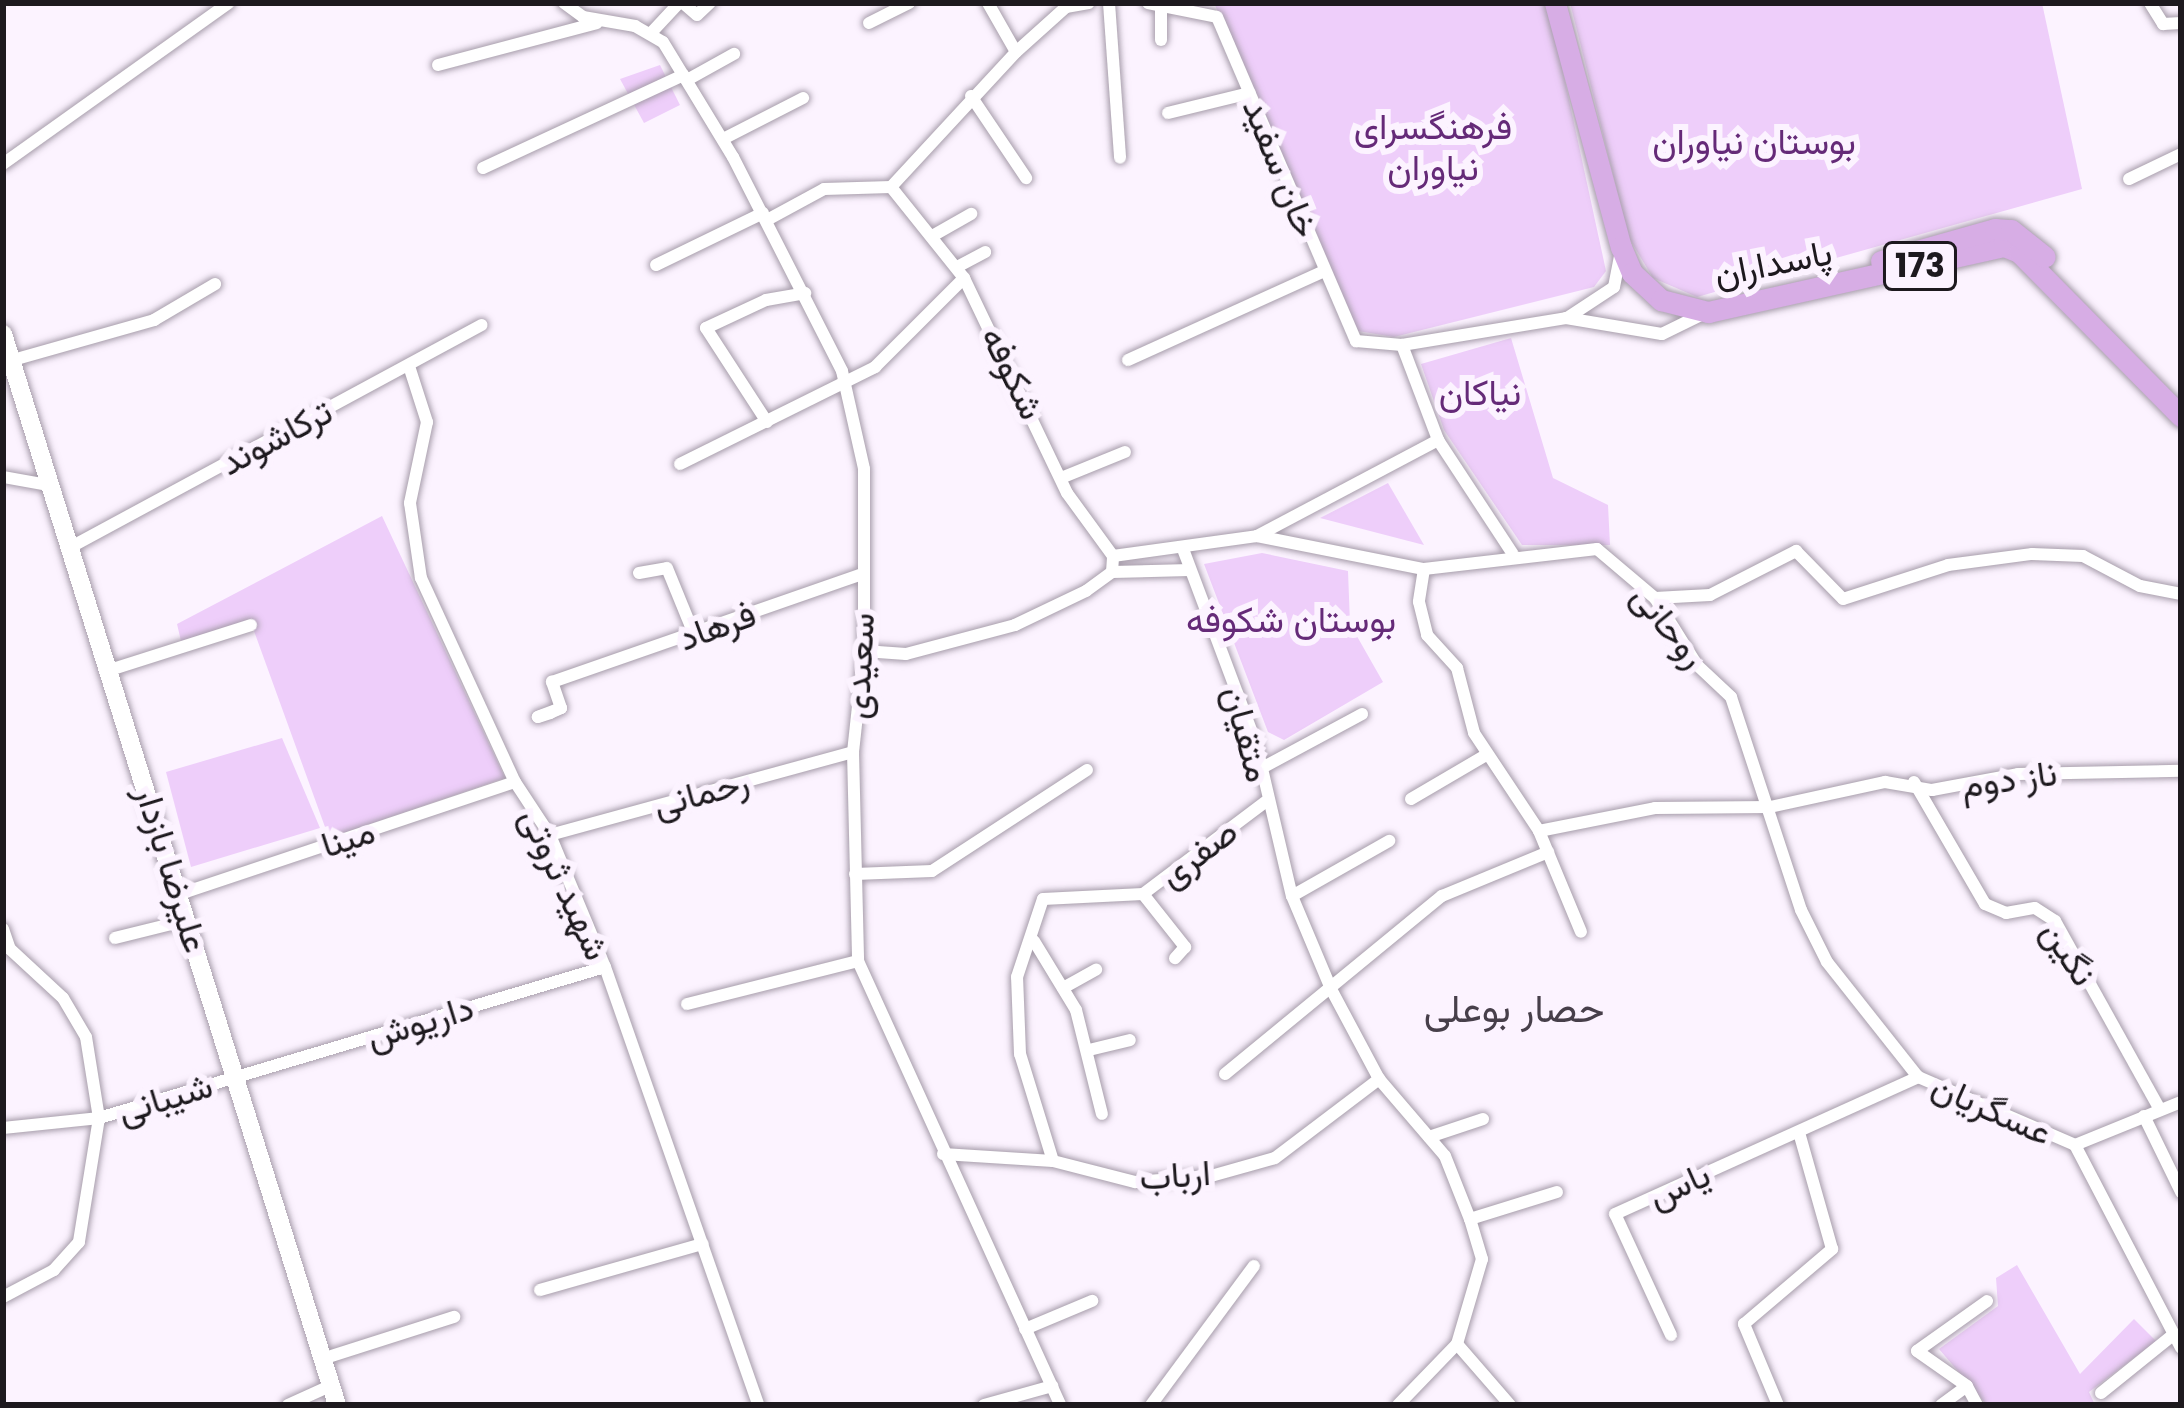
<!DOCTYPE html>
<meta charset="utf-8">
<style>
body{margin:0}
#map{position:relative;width:2184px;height:1408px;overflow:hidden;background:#fcf3ff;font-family:Poppins,Vazirmatn,sans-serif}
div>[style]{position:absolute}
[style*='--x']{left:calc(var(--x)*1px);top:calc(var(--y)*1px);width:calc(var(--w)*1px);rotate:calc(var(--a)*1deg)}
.green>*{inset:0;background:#eecefa}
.roads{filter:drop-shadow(0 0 3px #a79dab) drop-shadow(0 0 3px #a79dab)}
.minor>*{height:12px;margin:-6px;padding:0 6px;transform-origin:6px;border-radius:6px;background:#fff}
.secondary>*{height:18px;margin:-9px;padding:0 9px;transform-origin:9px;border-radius:9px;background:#fff}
.primary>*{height:21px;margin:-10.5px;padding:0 10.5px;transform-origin:10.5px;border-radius:10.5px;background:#d7ade5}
span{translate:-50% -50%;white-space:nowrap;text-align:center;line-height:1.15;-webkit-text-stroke:12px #fcf3ff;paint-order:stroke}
.shield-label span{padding:3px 9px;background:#fcf3ff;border:3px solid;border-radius:9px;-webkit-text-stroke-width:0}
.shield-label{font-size:33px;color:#1d191e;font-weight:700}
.park-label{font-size:36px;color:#652a78}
.street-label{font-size:36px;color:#1d191e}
.neighbourhood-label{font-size:39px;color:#473f4a}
.frame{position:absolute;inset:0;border:6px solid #1d191e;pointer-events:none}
</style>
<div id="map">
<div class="green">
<i style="clip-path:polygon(1214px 3px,1548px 3px,1606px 271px,1594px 287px,1394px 337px,1358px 331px)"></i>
<i style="clip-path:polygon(1570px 3px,2042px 3px,2082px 189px,1697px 297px,1653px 278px,1629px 238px)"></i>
<i style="clip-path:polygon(660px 65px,680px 105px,644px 123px,620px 79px)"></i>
<i style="clip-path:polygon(1511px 338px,1553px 478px,1608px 505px,1610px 545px,1522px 545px,1444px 430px,1421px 364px)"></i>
<i style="clip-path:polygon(1388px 483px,1424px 545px,1320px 518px)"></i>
<i style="clip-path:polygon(382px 516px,505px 778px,329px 838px,250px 620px,181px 641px,177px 624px)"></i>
<i style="clip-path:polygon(1262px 553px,1348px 571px,1350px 624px,1383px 682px,1284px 740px,1268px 732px,1204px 564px)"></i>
<i style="clip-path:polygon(282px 738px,320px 828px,191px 867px,166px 772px)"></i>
<i style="clip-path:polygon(2017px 1265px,2080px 1374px,2134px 1319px,2156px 1341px,2089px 1392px,2095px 1405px,1987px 1405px,1939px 1349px,1998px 1306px,1996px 1278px)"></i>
</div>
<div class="roads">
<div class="minor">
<i style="--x:564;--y:3;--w:24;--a:36"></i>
<i style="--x:583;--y:17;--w:53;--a:9.8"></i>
<i style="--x:635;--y:26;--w:32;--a:30"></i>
<i style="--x:663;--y:42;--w:135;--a:58.7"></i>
<i style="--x:733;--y:157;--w:240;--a:63"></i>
<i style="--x:842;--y:371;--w:100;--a:77.3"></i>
<i style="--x:864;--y:469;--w:182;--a:90"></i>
<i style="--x:864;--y:651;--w:102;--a:96.2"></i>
<i style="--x:853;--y:752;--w:209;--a:88.6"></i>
<i style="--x:858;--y:961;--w:488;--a:65.5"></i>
<i style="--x:683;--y:3;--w:18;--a:41"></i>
<i style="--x:697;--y:15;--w:18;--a:-43"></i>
<i style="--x:988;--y:3;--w:56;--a:60.3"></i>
<i style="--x:1109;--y:3;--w:155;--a:85.9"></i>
<i style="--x:1148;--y:3;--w:70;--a:11.5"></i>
<i style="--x:1217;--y:17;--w:353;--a:66.8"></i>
<i style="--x:1356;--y:341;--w:46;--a:5"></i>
<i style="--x:1402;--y:345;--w:166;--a:-9.3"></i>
<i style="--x:1566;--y:318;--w:97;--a:9.5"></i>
<i style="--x:1662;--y:334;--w:50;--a:-26.1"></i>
<i style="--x:2150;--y:3;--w:25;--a:58"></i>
<i style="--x:2163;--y:24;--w:18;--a:-3"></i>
<i style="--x:869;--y:23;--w:45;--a:-26.6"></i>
<i style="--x:651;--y:33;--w:41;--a:-47"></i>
<i style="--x:1161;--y:40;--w:34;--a:-90"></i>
<i style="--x:438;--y:65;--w:164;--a:-14.8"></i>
<i style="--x:687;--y:80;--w:54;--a:-29"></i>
<i style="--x:971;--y:96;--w:99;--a:56.1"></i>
<i style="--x:1168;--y:113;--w:84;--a:-13.7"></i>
<i style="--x:723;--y:139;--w:90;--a:-27.1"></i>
<i style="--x:3;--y:164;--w:277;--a:-35.5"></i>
<i style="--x:483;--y:168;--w:221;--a:-24.9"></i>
<i style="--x:2129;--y:179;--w:58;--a:-25.7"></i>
<i style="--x:891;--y:187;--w:184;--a:-47.2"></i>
<i style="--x:1016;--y:52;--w:67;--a:-42"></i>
<i style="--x:1066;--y:7;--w:23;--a:-10"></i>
<i style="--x:767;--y:220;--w:65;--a:-28.5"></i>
<i style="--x:824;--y:189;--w:67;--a:-1.7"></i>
<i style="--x:891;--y:187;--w:117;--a:51.3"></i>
<i style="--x:964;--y:278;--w:238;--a:64.4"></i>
<i style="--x:1067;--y:493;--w:78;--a:53.9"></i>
<i style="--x:1113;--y:556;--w:145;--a:-7.9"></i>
<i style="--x:1257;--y:536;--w:205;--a:-27.9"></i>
<i style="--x:934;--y:235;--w:43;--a:-29.6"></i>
<i style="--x:656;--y:265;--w:119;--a:-25.9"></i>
<i style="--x:957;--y:267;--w:32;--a:-28"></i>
<i style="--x:1567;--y:318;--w:56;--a:-33.4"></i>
<i style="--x:1614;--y:287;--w:31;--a:-79"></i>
<i style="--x:1402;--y:345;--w:102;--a:69.2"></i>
<i style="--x:1438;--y:440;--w:136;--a:56.7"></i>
<i style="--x:13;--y:360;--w:147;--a:-15.8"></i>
<i style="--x:154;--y:320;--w:71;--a:-30.5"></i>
<i style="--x:1128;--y:360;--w:215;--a:-24.4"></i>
<i style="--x:409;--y:366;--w:59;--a:72.2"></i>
<i style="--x:427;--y:422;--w:83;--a:101.9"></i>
<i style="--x:410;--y:503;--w:76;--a:81.7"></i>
<i style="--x:421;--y:578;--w:225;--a:65.3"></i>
<i style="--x:515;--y:782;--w:64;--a:56.6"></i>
<i style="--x:550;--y:835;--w:143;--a:67.4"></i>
<i style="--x:605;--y:967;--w:464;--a:70.7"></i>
<i style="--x:767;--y:422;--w:112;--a:-123"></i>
<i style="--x:706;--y:328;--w:66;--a:-25"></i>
<i style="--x:766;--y:300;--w:40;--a:-10"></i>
<i style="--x:680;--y:464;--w:218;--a:-26.4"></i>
<i style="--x:875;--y:367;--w:126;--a:-45"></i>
<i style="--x:3;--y:477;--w:46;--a:10.1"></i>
<i style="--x:1061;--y:478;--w:69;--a:-22.1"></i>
<i style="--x:1257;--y:536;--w:170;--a:11.2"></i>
<i style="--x:1424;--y:569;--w:174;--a:-6.6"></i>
<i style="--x:1597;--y:549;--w:76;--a:40.2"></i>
<i style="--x:1655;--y:598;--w:79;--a:57.9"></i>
<i style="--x:1697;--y:665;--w:47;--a:43.3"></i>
<i style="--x:1731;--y:697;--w:224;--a:71.8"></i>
<i style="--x:1801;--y:910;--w:58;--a:63.4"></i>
<i style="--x:1827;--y:962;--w:147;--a:51.6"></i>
<i style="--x:1918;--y:1077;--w:171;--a:23.4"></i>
<i style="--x:2075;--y:1145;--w:229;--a:62.4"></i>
<i style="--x:69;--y:548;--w:469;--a:-28.4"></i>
<i style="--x:1183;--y:549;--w:207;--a:69.4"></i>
<i style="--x:1256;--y:743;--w:157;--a:76.8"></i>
<i style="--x:1292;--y:896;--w:101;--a:67.2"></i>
<i style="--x:1331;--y:989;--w:102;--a:61.9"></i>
<i style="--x:1379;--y:1079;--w:101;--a:49.4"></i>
<i style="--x:1445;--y:1156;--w:68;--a:68.4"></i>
<i style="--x:1470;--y:1219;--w:42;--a:73.3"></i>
<i style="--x:1482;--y:1259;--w:89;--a:106.4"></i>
<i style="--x:1457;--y:1344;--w:81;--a:49"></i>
<i style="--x:1424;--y:569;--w:33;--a:99"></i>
<i style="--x:1419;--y:602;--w:34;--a:76"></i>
<i style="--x:1427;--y:635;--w:45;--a:47.7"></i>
<i style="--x:1457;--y:668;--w:67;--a:75.3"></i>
<i style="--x:1474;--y:733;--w:118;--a:56.4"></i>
<i style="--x:1539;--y:831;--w:109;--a:67.4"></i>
<i style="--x:1112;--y:572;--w:78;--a:-1.5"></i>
<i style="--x:639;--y:573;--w:28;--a:-10"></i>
<i style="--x:667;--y:568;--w:71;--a:67.8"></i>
<i style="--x:1655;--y:598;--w:55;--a:-3.1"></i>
<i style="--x:1710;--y:595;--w:97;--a:-27.1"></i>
<i style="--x:1796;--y:551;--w:67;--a:45.6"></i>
<i style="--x:1843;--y:599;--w:110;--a:-17.9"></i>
<i style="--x:1948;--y:565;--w:85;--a:-7.5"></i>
<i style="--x:2032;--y:554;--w:51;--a:2.2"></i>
<i style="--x:2083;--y:556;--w:64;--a:27.8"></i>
<i style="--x:2140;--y:586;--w:42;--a:11"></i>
<i style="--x:864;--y:651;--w:42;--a:4.1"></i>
<i style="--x:906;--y:654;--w:113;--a:-14.9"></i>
<i style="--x:1015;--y:625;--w:79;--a:-25.6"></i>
<i style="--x:1086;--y:591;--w:32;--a:-36"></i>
<i style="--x:1112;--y:572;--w:16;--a:-86"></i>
<i style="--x:110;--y:670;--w:148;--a:-17.7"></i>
<i style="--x:561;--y:708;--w:25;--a:159"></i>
<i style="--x:538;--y:717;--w:13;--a:-18"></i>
<i style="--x:550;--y:713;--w:12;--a:-24"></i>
<i style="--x:561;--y:708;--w:28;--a:-109"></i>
<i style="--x:552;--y:682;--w:329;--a:-19.2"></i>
<i style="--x:1260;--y:769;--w:116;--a:-28.3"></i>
<i style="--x:1914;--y:782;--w:141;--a:59.8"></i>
<i style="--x:1985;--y:904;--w:23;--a:23"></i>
<i style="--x:2006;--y:913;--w:29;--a:-10"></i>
<i style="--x:2035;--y:908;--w:24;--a:33"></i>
<i style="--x:2055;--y:921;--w:216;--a:60.9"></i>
<i style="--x:1411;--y:799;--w:87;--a:-30.4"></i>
<i style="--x:1539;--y:831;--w:118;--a:-11.2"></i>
<i style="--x:1655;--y:808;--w:115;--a:-0.5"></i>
<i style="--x:1770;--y:807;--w:118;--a:-12.3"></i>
<i style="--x:1885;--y:782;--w:48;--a:9.7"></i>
<i style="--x:1932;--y:790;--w:87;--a:-10.5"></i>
<i style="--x:2018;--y:774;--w:163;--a:-1.1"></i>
<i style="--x:550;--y:835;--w:314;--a:-15.3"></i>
<i style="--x:855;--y:874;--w:77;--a:-2.2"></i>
<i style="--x:932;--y:871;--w:185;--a:-33.1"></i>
<i style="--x:180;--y:894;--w:353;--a:-18.5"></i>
<i style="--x:1143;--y:894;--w:68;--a:51.6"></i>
<i style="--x:1185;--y:947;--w:15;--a:132"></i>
<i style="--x:1292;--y:896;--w:112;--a:-29.6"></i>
<i style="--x:3;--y:929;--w:21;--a:71"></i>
<i style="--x:10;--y:949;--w:72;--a:42.8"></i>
<i style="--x:63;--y:998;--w:45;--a:59.5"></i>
<i style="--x:86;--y:1037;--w:82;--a:80.9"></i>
<i style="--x:99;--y:1118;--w:126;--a:99.2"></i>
<i style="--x:79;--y:1242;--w:38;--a:132"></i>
<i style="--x:54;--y:1270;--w:58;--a:152.1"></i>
<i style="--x:115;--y:938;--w:75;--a:-13.9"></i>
<i style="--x:1034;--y:941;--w:81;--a:58.7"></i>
<i style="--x:1076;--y:1010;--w:107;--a:76"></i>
<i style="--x:1063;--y:988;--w:38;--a:-29"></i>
<i style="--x:687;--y:1004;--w:176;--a:-14.1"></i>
<i style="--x:1089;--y:1050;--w:42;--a:-13.7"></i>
<i style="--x:1225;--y:1074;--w:281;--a:-39.4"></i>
<i style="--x:1442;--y:896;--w:115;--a:-22.5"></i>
<i style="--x:2144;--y:1116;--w:85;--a:64"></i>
<i style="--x:3;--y:1128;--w:97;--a:-5.9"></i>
<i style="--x:99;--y:1118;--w:528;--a:-16.62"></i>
<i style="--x:1429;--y:1137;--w:57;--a:-18.4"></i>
<i style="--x:2075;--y:1145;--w:114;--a:-22.1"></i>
<i style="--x:943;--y:1154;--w:110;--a:3.6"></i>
<i style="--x:1053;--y:1161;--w:85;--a:14.4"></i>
<i style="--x:1135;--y:1182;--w:76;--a:-4.5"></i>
<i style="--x:1211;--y:1176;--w:66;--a:-15.7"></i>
<i style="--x:1275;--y:1158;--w:131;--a:-37.2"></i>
<i style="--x:1053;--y:1161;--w:112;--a:-107.1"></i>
<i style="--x:1020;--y:1054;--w:77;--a:-92.2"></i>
<i style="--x:1017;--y:977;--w:82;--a:-71.6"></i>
<i style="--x:1043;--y:899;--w:100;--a:-2.9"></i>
<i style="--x:1143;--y:894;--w:153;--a:-37"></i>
<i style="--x:1470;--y:1219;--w:91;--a:-17.2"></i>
<i style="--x:540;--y:1290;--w:169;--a:-15.8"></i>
<i style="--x:1025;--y:1329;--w:73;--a:-22.7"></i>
<i style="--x:1671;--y:1335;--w:133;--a:-114.8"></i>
<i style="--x:1615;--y:1214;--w:333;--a:-24.3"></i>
<i style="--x:322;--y:1359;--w:139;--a:-17.7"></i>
<i style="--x:2101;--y:1393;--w:94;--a:-38.9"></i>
<i style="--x:288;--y:1405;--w:46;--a:-24.3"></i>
<i style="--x:984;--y:1405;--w:71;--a:-15.6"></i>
<i style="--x:1151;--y:1405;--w:173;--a:-53.5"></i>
<i style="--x:1398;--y:1405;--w:85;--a:-46"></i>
<i style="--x:1778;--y:1405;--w:88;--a:-112.8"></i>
<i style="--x:1744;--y:1324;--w:116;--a:-40.4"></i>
<i style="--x:1832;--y:1249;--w:122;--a:-105.8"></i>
<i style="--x:1941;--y:1405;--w:32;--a:-36"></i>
<i style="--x:1977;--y:1405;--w:21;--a:-118"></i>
<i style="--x:1967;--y:1386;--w:61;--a:-145"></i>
<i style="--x:1917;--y:1351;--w:86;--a:-35.5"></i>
</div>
<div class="secondary">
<i style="--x:3;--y:334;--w:1122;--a:72.68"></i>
</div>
<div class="primary">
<i style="--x:1555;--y:3;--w:253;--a:74.9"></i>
<i style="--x:1621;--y:247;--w:28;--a:67"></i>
<i style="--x:1632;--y:273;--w:40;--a:43"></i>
<i style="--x:1661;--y:300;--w:49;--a:14.3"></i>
<i style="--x:1708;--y:312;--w:303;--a:-12.6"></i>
<i style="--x:2004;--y:246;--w:16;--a:22"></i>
<i style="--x:2019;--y:252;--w:231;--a:45.4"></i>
<i style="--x:1881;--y:261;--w:118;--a:-15.7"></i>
<i style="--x:1995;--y:229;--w:16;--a:4"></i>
<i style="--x:2011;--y:230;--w:43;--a:38.5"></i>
</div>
</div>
<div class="shield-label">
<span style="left:1920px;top:266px">173</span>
</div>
<div class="park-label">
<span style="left:1433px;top:147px">فرهنگسرای<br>نیاوران</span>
<span style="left:1754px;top:142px">بوستان نیاوران</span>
<span style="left:1480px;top:393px">نیاکان</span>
<span style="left:1291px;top:620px">بوستان شکوفه</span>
</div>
<div class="street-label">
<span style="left:1281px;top:168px;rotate:68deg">خان سفید</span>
<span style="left:1773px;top:263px;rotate:-11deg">پاسداران</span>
<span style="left:1013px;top:373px;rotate:64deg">شکوفه</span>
<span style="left:276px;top:437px;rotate:-28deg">ترکاشوند</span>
<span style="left:717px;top:626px;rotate:-20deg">فرهاد</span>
<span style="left:1669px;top:626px;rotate:51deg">روحانی</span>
<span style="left:859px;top:666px;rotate:-87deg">سعیدی</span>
<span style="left:1247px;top:734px;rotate:75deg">متقیان</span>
<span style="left:2009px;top:779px;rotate:-8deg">ناز دوم</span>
<span style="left:701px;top:793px;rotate:-15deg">رحمانی</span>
<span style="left:348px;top:838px;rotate:-18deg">مینا</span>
<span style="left:1198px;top:853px;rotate:-37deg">صفری</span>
<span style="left:172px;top:869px;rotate:73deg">علیرضا بازدار</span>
<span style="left:565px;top:884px;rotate:65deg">شهید ثروتی</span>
<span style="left:2069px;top:953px;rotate:57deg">نگین</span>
<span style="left:420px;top:1022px;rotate:-17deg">داریوش</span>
<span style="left:165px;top:1098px;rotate:-17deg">شیبانی</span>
<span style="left:1992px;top:1109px;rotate:24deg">عسگریان</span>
<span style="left:1175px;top:1175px;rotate:-4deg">ارباب</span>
<span style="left:1679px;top:1185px;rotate:-24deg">یاس</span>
</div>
<div class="neighbourhood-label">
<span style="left:1514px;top:1009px">حصار بوعلی</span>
</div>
<div class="frame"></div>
</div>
